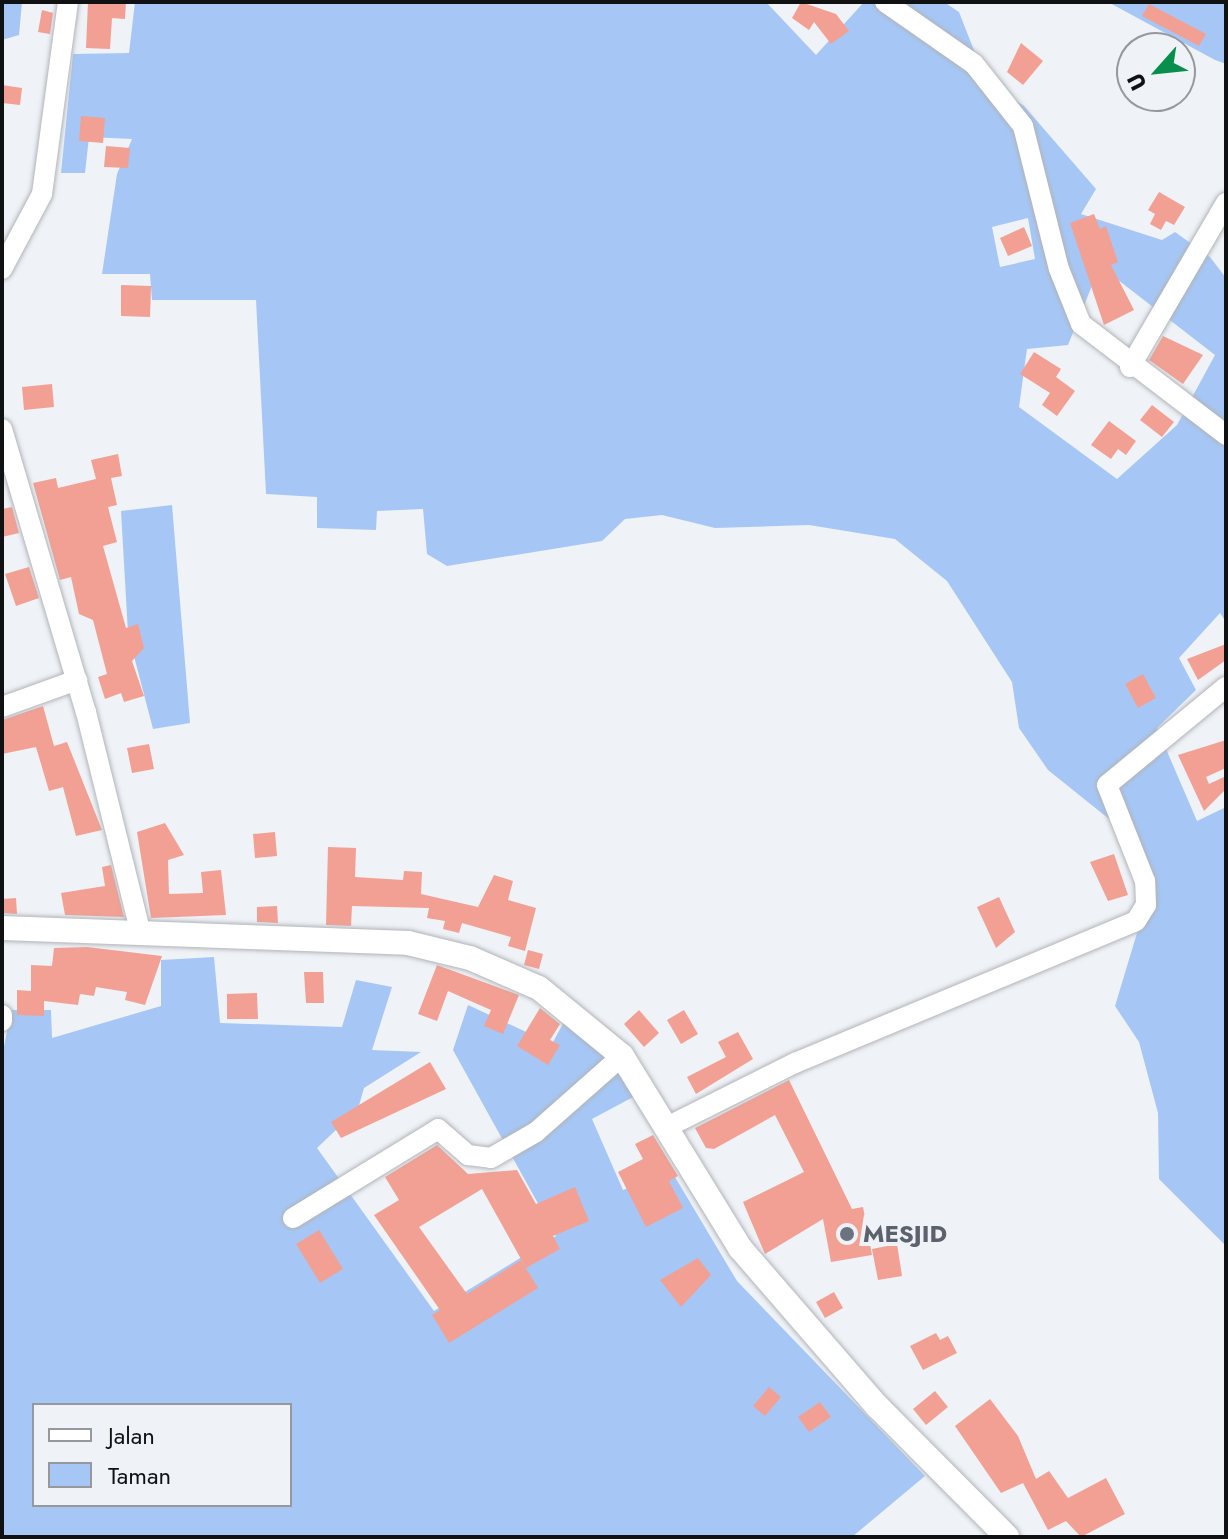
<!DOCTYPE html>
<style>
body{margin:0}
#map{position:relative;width:1228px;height:1539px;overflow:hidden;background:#eff2f6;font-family:Jost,sans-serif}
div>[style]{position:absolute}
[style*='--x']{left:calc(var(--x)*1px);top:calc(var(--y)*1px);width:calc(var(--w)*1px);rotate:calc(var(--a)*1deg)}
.green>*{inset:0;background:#a6c7f6}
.building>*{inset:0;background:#f2a093}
.roads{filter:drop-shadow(0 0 2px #b1b4b9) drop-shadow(0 0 2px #b1b4b9)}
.minor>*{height:20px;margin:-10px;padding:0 10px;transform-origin:10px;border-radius:10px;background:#fff}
.tertiary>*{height:24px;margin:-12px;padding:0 12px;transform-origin:12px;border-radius:12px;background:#fff}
.dots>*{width:22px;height:22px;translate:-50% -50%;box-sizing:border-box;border:4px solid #eff2f6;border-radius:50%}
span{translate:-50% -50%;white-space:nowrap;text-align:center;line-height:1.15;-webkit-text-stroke:8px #eff2f6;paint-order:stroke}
.worship-label{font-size:24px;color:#5b616d;font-weight:700}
.left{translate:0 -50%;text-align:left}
.frame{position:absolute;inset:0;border:4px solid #101113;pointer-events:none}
.legend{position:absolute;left:32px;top:1403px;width:260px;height:104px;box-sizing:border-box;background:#eff2f6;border:2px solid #96989b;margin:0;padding:10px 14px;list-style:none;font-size:24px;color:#101113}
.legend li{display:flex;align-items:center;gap:16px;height:40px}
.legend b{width:40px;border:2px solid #96989b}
.north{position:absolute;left:1116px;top:32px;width:80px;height:80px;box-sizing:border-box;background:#eff2f6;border:2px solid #96989b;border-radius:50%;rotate:243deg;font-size:22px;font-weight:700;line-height:32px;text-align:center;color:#101113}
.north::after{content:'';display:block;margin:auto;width:28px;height:36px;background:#088f4d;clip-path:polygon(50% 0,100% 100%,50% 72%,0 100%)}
</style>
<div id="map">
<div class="green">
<i style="clip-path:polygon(2px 2px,22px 2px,19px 35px,2px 40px)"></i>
<i style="clip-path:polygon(evenodd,135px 2px,766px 2px,816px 55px,864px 2px,944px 2px,959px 12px,986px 81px,1024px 106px,1096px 189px,1081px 214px,1162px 240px,1175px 232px,1210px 257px,1226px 278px,1226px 622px,1220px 613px,1179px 658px,1196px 690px,1157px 728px,1197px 821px,1226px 807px,1226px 1246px,1159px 1179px,1158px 1113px,1139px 1042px,1115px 1006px,1147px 900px,1129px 835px,1048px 770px,1019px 728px,1012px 682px,947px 581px,895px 539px,809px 525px,715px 528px,662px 515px,625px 519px,602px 541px,447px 566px,427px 554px,423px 509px,377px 511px,376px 530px,317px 528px,317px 497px,266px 494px,256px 300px,152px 300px,150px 274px,102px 274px,117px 174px,132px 139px,89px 137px,85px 173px,61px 173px,73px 54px,129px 53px,135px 2px,1028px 218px,1035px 259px,1000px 267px,992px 227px,1028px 218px,135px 2px,1100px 266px,1215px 355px,1177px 425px,1117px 479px,1019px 407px,1027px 349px,1068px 345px,1100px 266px)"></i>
<i style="clip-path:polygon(1108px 2px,1226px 2px,1226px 64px,1215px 60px)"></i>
<i style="clip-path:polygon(172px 505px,190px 723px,153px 729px,128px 633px,121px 511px)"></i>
<i style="clip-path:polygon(evenodd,214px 957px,220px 1023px,342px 1027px,356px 980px,392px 987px,372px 1050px,421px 1052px,364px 1088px,358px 1109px,317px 1148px,434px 1311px,556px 1236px,453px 1050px,468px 1005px,552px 1044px,566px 1018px,607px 1054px,635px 1096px,592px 1119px,623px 1190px,672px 1172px,737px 1281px,925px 1476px,852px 1537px,2px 1537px,2px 1057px,11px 1010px,51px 1010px,52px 1038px,161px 1006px,161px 960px,214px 957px,34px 1405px,290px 1405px,290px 1505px,34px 1505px,34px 1405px)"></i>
</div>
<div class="building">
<i style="clip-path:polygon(88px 2px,126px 2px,125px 19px,112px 18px,110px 49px,86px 48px)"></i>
<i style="clip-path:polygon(801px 2px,836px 14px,849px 31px,831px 44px,814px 22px,809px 30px,792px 18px)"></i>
<i style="clip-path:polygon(1149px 4px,1206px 34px,1199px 46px,1142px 16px)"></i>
<i style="clip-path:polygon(42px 10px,53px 13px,50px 34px,38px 32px)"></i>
<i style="clip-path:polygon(1021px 43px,1043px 61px,1023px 85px,1007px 72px)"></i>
<i style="clip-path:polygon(2px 85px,22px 88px,20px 105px,2px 103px)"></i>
<i style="clip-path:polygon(81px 116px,105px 118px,103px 143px,79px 141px)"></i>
<i style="clip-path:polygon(106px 146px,130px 148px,128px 168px,104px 167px)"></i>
<i style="clip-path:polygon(1159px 192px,1185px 207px,1174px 225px,1166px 221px,1161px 230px,1150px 224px,1155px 214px,1148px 210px)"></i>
<i style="clip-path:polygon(1094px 214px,1100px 229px,1106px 226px,1118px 262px,1111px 265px,1134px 310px,1104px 325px,1070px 223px)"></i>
<i style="clip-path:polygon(1024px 227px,1032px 246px,1008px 256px,1000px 238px)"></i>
<i style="clip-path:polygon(121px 285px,151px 286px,150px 317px,121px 316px)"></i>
<i style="clip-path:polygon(1163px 336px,1203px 355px,1183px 384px,1149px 360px)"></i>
<i style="clip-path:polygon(1034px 352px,1061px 369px,1056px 377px,1075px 391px,1057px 416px,1042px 405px,1050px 393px,1020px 374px)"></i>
<i style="clip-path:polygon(52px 384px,54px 407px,24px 410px,22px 387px)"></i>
<i style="clip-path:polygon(1152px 405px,1174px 422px,1162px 437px,1140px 420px)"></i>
<i style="clip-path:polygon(1109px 421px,1136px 441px,1126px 455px,1118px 449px,1111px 459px,1091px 445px)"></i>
<i style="clip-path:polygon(118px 454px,122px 476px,111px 478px,117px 505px,108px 507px,117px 542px,103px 546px,126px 628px,138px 624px,144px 648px,132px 661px,144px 696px,124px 702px,121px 693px,105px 699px,98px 677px,107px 674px,93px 620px,79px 614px,71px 577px,60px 580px,33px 483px,56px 478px,58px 488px,96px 479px,91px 460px)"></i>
<i style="clip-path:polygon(12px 507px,19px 533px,2px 537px,2px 509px)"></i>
<i style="clip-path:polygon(29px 567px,39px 598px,16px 606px,5px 574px)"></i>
<i style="clip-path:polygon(1226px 644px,1226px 660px,1198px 680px,1187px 659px)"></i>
<i style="clip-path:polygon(1143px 674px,1156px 698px,1138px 708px,1125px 684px)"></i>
<i style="clip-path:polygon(43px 706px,54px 746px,67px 742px,102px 830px,76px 836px,63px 787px,49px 791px,36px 747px,2px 754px,2px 720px)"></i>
<i style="clip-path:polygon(1226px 740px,1226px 768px,1206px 777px,1209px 784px,1226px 776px,1226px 789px,1204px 811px,1178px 755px)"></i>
<i style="clip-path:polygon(149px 744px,154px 769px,132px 773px,127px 748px)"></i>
<i style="clip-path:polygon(165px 823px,184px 855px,168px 860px,169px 894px,203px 893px,201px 872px,221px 870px,226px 915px,151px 918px,137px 832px)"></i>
<i style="clip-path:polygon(275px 832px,277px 856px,255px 858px,253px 834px)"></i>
<i style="clip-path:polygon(328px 847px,356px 848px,355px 877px,403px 880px,404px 871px,422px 872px,421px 894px,478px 907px,494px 875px,513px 881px,508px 900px,536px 908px,525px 951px,508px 946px,511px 937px,462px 923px,459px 933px,443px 929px,445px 921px,427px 918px,429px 908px,352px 906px,351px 926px,326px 925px)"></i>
<i style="clip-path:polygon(1114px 854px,1128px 895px,1108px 901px,1090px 862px)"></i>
<i style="clip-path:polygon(111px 865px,124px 917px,65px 915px,61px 893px,105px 886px,102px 867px)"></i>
<i style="clip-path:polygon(999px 897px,1015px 932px,996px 948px,977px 907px)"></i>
<i style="clip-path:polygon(16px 898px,17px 914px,2px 913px,2px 899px)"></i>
<i style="clip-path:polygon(277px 906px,278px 923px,257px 922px,257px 907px)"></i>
<i style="clip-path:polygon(87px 947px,162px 956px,145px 1005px,125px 1000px,127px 992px,96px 987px,94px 996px,80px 994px,78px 1005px,44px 1001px,44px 1016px,17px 1015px,17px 990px,31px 991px,31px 965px,52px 966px,54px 948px)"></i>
<i style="clip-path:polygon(528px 950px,543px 954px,539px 969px,524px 965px)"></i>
<i style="clip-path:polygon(437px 965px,519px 995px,503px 1034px,484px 1026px,491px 1010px,448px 991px,437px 1021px,418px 1014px)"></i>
<i style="clip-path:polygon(304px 972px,323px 972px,324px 1003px,306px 1003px)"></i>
<i style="clip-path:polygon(257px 993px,258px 1019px,227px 1019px,227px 994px)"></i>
<i style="clip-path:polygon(540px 1008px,560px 1024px,550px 1040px,560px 1045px,548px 1065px,517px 1046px)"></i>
<i style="clip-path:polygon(639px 1010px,659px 1033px,644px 1047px,624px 1024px)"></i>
<i style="clip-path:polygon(684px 1010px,698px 1034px,681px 1044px,667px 1020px)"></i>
<i style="clip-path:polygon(738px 1032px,753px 1059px,696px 1094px,687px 1077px,726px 1057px,718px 1042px)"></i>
<i style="clip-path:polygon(430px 1062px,446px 1089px,341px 1138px,331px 1122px)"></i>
<i style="clip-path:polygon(789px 1080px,852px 1209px,863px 1207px,872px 1255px,831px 1262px,823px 1219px,765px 1254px,743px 1202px,804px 1172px,775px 1115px,714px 1149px,706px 1148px,695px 1128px)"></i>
<i style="clip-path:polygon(653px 1135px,678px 1176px,669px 1181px,683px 1208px,646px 1227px,618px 1172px,643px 1159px,635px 1144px)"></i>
<i style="clip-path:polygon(437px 1145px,468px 1174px,517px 1170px,536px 1204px,575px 1187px,589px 1221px,553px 1236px,560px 1249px,526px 1268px,482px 1189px,419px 1227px,467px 1294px,521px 1260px,538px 1288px,449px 1343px,432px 1315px,440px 1310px,374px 1215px,399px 1200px,385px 1177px)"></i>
<i style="clip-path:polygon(319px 1230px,343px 1269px,320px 1283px,296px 1244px)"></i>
<i style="clip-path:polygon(897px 1244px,902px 1276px,878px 1280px,872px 1249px)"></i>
<i style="clip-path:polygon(698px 1258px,711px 1275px,681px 1307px,660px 1280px)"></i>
<i style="clip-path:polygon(834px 1292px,843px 1308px,825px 1318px,816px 1302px)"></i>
<i style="clip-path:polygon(936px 1333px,940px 1340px,948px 1336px,957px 1353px,923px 1370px,910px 1346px)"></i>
<i style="clip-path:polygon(769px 1387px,781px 1397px,765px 1416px,753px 1406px)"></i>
<i style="clip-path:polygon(935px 1391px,948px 1407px,926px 1425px,913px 1409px)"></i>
<i style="clip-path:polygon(990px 1399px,1018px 1436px,1036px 1479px,1049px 1471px,1068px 1498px,1106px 1478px,1125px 1514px,1081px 1537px,1066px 1521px,1048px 1530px,1023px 1483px,1001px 1493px,955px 1426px)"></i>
<i style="clip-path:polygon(820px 1402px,831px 1417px,809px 1432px,798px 1417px)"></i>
</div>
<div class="roads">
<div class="minor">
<i style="--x:885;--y:2;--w:108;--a:34.9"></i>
<i style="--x:974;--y:64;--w:79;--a:51.7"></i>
<i style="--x:1023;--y:126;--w:147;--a:75.9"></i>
<i style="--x:1059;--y:269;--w:59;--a:68.2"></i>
<i style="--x:1081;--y:324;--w:183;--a:37.4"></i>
<i style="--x:2;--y:269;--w:85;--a:-61.9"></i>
<i style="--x:42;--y:194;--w:194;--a:-82.3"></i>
<i style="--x:1130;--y:367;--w:190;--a:-59.7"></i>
<i style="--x:2;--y:429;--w:295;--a:73.5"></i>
<i style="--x:86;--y:712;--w:229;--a:76.1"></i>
<i style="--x:2;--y:707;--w:80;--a:-19.8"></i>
<i style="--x:2;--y:1015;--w:6;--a:90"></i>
<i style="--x:671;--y:1125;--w:139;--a:-26.6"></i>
<i style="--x:795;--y:1063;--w:369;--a:-22.6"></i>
<i style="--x:1136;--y:921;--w:19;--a:-58"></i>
<i style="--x:1146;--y:905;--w:24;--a:-92"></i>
<i style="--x:1145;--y:881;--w:103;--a:-111.6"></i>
<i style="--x:1107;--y:785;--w:154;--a:-39.5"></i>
<i style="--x:293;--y:1218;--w:170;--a:-31.5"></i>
<i style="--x:438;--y:1129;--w:40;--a:41"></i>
<i style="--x:468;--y:1155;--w:23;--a:7"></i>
<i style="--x:491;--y:1158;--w:52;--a:-30"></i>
<i style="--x:536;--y:1132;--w:115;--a:-41.5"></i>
</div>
<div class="tertiary">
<i style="--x:2;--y:928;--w:406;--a:2.1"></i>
<i style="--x:408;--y:943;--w:64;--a:13.6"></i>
<i style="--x:470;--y:958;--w:75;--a:23.5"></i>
<i style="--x:539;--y:988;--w:107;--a:39.3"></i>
<i style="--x:622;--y:1056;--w:225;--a:58.4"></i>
<i style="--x:740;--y:1248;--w:209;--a:49.1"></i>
<i style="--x:877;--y:1406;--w:185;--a:45.2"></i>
</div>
</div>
<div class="dots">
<i style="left:847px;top:1234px;background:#6b7280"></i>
</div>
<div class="worship-label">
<span class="left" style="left:863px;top:1234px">MESJID</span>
</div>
<div class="frame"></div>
<ul class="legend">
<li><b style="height:10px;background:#fff"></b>Jalan</li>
<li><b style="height:22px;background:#a6c7f6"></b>Taman</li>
</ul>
<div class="north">U</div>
</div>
